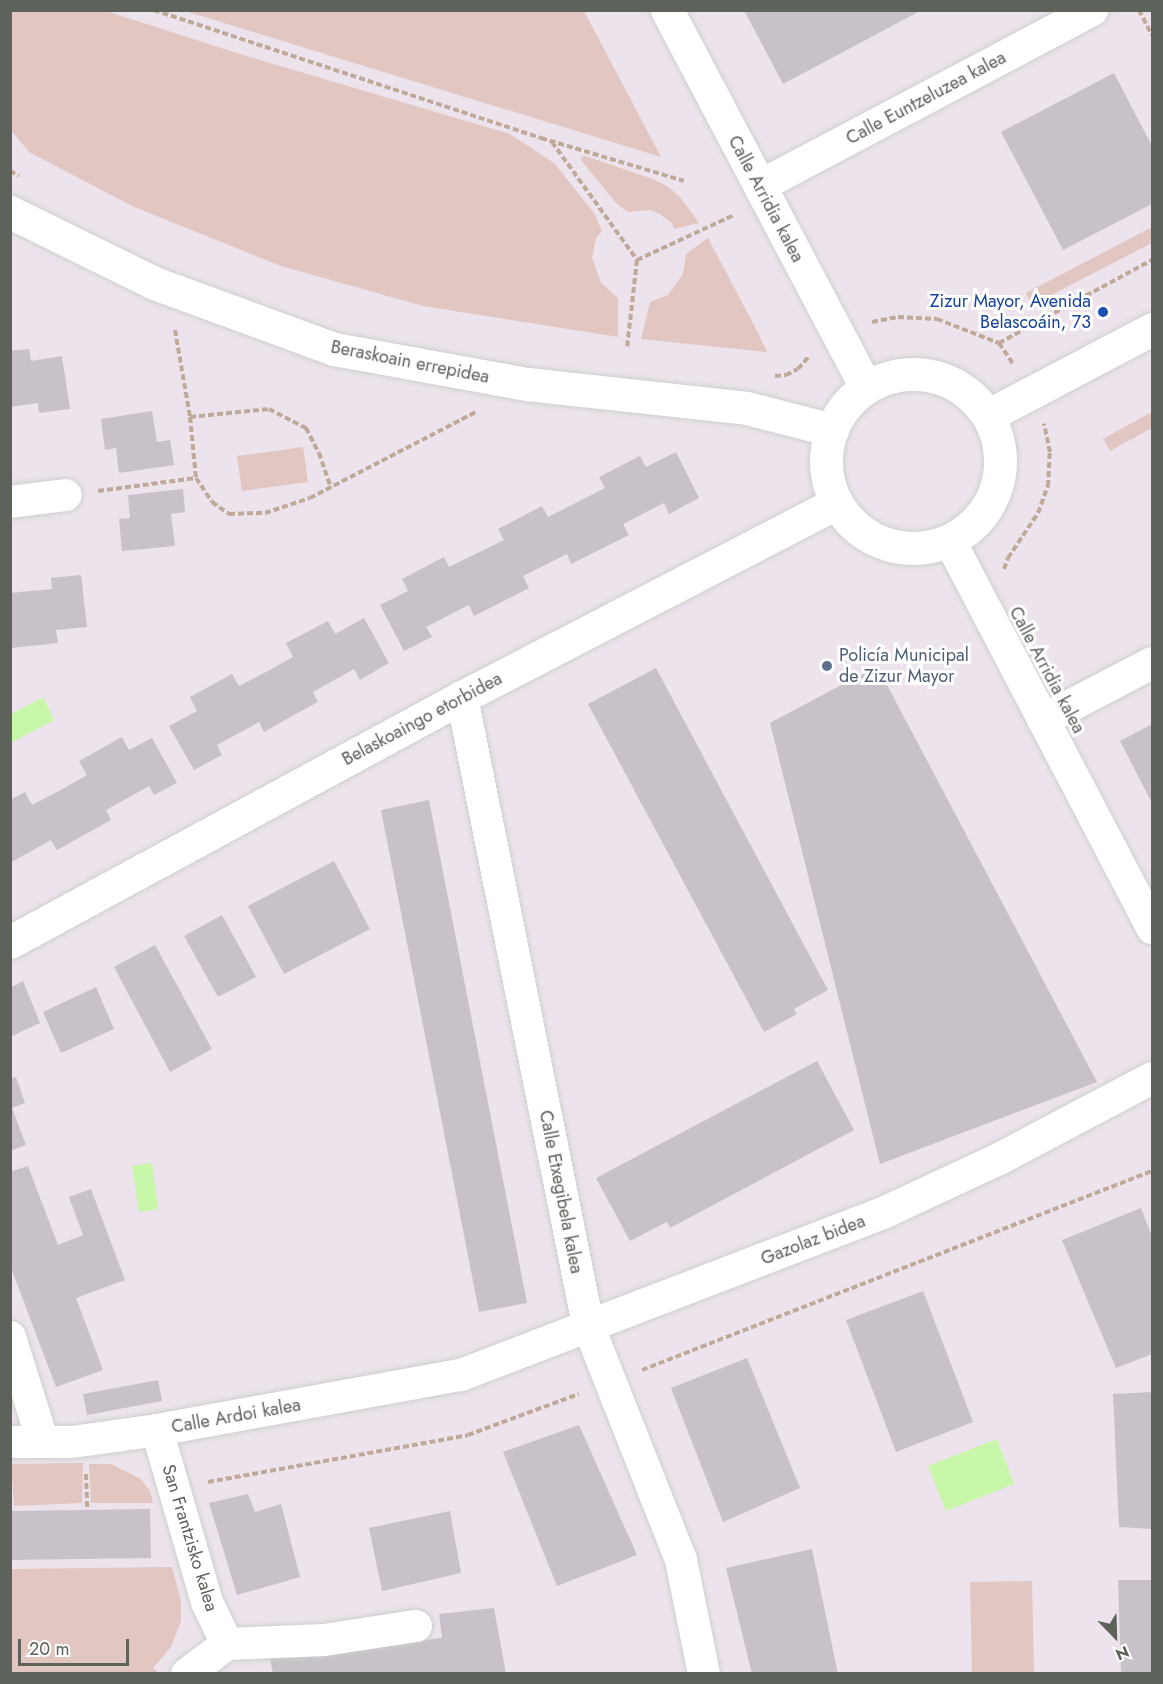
<!DOCTYPE html>
<meta charset="utf-8">
<style>
body{margin:0}
#map{position:relative;width:1163px;height:1684px;overflow:hidden;background:#ece3ec;font-family:Jost,sans-serif}
div>[style]{position:absolute}
[style*='--x']{left:calc(var(--x)*1px);top:calc(var(--y)*1px);width:calc(var(--w)*1px);rotate:calc(var(--a)*1deg)}
.green>*{inset:0;background:#e2c6c1}
.water>*{inset:0;background:#c9f7a9}
.building>*{inset:0;background:#c8c1ca}
.path>*{height:4px;margin-top:-2px;transform-origin:0;background:repeating-linear-gradient(90deg,#bfaa9a 0 6px,transparent 0 9px)}
.roads{filter:drop-shadow(0 0 2px #ccd1cb) drop-shadow(0 0 2px #ccd1cb)}
.minor>*{height:32px;margin:-16px;padding:0 16px;transform-origin:16px;border-radius:16px;background:#fff}
.tertiary>*{height:33px;margin:-16.5px;padding:0 16.5px;transform-origin:16.5px;border-radius:16.5px;background:#fff}
.tertiary>.ring{margin:-16.5px;padding:0;box-sizing:content-box;background:none;border:33px solid #fff;border-radius:50%}
.dots>*{width:16px;height:16px;translate:-50% -50%;box-sizing:border-box;border:3px solid #fff;border-radius:50%}
span{translate:-50% -50%;white-space:nowrap;text-align:center;line-height:1.15;-webkit-text-stroke:6px #fff;paint-order:stroke}
.street-label{font-size:18px;color:#5d625b}
.transit-label{font-size:18px;color:#164399}
.right{translate:-100% -50%;text-align:right}
.service-label{font-size:18px;color:#4e5e75}
.left{translate:0 -50%;text-align:left}
.frame{position:absolute;inset:0;border:12px solid #5d625b;pointer-events:none}
.north{position:absolute;left:1085px;top:1606px;width:60px;height:60px;-webkit-text-stroke:4px #fff;paint-order:stroke;rotate:157deg;font-size:16px;font-weight:700;line-height:24px;text-align:center;color:#5d625b}
.north::after{content:'';display:block;margin:auto;width:21px;height:27px;background:#5d625b;clip-path:polygon(50% 0,100% 100%,50% 72%,0 100%)}
.scale{position:absolute;left:18px;top:1639px;width:111px;height:27px;box-sizing:border-box;border:3px solid #5d625b;border-top:0;padding-left:8px;font-size:18px;line-height:21px;white-space:nowrap;color:#5d625b;-webkit-text-stroke:4px #fff;paint-order:stroke}
</style>
<div id="map">
<div class="green">
<i style="clip-path:polygon(103px 10px,240px 54px,510px 134px,554px 163px,594px 213px,602px 231px,596px 238px,592px 258px,601px 283px,618px 298px,618px 337px,423px 306px,281px 266px,134px 207px,29px 152px,11px 130px,11px 11px)"></i>
<i style="clip-path:polygon(185px 11px,584px 11px,661px 157px)"></i>
<i style="clip-path:polygon(585px 156px,653px 179px,667px 186px,680px 197px,699px 223px,674px 229px,672px 223px,660px 214px,649px 210px,628px 212px,616px 203px,581px 160px,581px 157px)"></i>
<i style="clip-path:polygon(1152px 227px,1152px 243px,1032px 305px,1026px 293px)"></i>
<i style="clip-path:polygon(708px 238px,754px 325px,767px 352px,641px 339px,650px 302px,668px 295px,683px 274px,686px 254px)"></i>
<i style="clip-path:polygon(1152px 412px,1152px 428px,1110px 451px,1103px 439px)"></i>
<i style="clip-path:polygon(303px 447px,308px 482px,242px 491px,237px 456px)"></i>
<i style="clip-path:polygon(83px 1463px,82px 1503px,14px 1506px,11px 1464px)"></i>
<i style="clip-path:polygon(89px 1464px,111px 1464px,141px 1479px,150px 1491px,153px 1503px,91px 1503px)"></i>
<i style="clip-path:polygon(172px 1567px,181px 1601px,181px 1621px,171px 1647px,153px 1668px,159px 1673px,11px 1673px,11px 1569px)"></i>
<i style="clip-path:polygon(1032px 1581px,1034px 1673px,972px 1673px,970px 1582px)"></i>
</div>
<div class="water">
<i style="clip-path:polygon(43px 697px,54px 720px,11px 743px,11px 714px)"></i>
<i style="clip-path:polygon(152px 1163px,158px 1209px,139px 1212px,132px 1166px)"></i>
<i style="clip-path:polygon(997px 1439px,1014px 1484px,946px 1511px,928px 1466px)"></i>
</div>
<div class="building">
<i style="clip-path:polygon(744px 10px,922px 10px,783px 84px)"></i>
<i style="clip-path:polygon(1114px 73px,1152px 146px,1152px 204px,1063px 250px,1001px 132px)"></i>
<i style="clip-path:polygon(29px 349px,31px 361px,62px 356px,70px 409px,39px 413px,38px 403px,10px 407px,10px 351px)"></i>
<i style="clip-path:polygon(152px 411px,157px 442px,170px 440px,174px 465px,119px 473px,116px 448px,105px 450px,101px 419px)"></i>
<i style="clip-path:polygon(676px 452px,699px 498px,669px 514px,664px 503px,623px 524px,629px 535px,571px 564px,567px 554px,523px 576px,529px 588px,474px 616px,469px 605px,426px 627px,432px 637px,404px 651px,380px 605px,408px 591px,402px 579px,444px 557px,449px 567px,504px 540px,498px 529px,542px 506px,548px 517px,605px 488px,599px 477px,640px 456px,646px 467px)"></i>
<i style="clip-path:polygon(183px 489px,185px 512px,171px 514px,175px 546px,122px 551px,119px 519px,130px 518px,128px 495px)"></i>
<i style="clip-path:polygon(81px 575px,87px 627px,56px 630px,58px 643px,11px 648px,10px 593px,52px 589px,51px 578px)"></i>
<i style="clip-path:polygon(364px 618px,389px 663px,360px 680px,354px 669px,313px 692px,318px 702px,292px 716px,264px 732px,259px 722px,217px 745px,222px 755px,194px 770px,169px 726px,197px 711px,190px 697px,232px 674px,239px 686px,268px 671px,293px 657px,286px 643px,328px 621px,335px 634px)"></i>
<i style="clip-path:polygon(877px 666px,1097px 1082px,880px 1164px,770px 723px)"></i>
<i style="clip-path:polygon(656px 668px,828px 990px,794px 1009px,797px 1014px,764px 1032px,588px 704px)"></i>
<i style="clip-path:polygon(1152px 724px,1152px 803px,1120px 741px)"></i>
<i style="clip-path:polygon(122px 737px,129px 750px,152px 738px,177px 783px,154px 795px,149px 786px,106px 810px,111px 820px,57px 850px,51px 840px,10px 863px,10px 800px,25px 792px,32px 805px,59px 791px,87px 775px,79px 761px)"></i>
<i style="clip-path:polygon(429px 800px,527px 1303px,479px 1312px,381px 810px)"></i>
<i style="clip-path:polygon(334px 861px,370px 929px,284px 974px,248px 906px)"></i>
<i style="clip-path:polygon(222px 915px,256px 977px,218px 997px,184px 936px)"></i>
<i style="clip-path:polygon(155px 945px,212px 1049px,170px 1072px,114px 967px)"></i>
<i style="clip-path:polygon(23px 981px,40px 1023px,10px 1037px,10px 988px)"></i>
<i style="clip-path:polygon(96px 987px,114px 1029px,61px 1053px,43px 1012px)"></i>
<i style="clip-path:polygon(817px 1061px,854px 1130px,670px 1228px,667px 1222px,630px 1241px,596px 1178px)"></i>
<i style="clip-path:polygon(16px 1077px,25px 1103px,12px 1108px,26px 1145px,10px 1151px,10px 1079px)"></i>
<i style="clip-path:polygon(28px 1166px,58px 1245px,83px 1235px,69px 1197px,91px 1189px,125px 1280px,76px 1298px,103px 1370px,56px 1387px,10px 1265px,10px 1172px)"></i>
<i style="clip-path:polygon(1141px 1208px,1152px 1237px,1152px 1354px,1116px 1368px,1062px 1240px)"></i>
<i style="clip-path:polygon(923px 1291px,973px 1422px,896px 1452px,846px 1320px)"></i>
<i style="clip-path:polygon(747px 1358px,800px 1488px,723px 1522px,671px 1388px)"></i>
<i style="clip-path:polygon(158px 1380px,162px 1401px,87px 1415px,83px 1394px)"></i>
<i style="clip-path:polygon(1152px 1392px,1152px 1529px,1119px 1527px,1113px 1394px)"></i>
<i style="clip-path:polygon(579px 1425px,637px 1555px,557px 1586px,503px 1452px)"></i>
<i style="clip-path:polygon(248px 1494px,255px 1512px,281px 1504px,300px 1577px,237px 1595px,209px 1503px)"></i>
<i style="clip-path:polygon(150px 1509px,151px 1558px,10px 1560px,10px 1511px)"></i>
<i style="clip-path:polygon(450px 1511px,461px 1573px,382px 1591px,369px 1528px)"></i>
<i style="clip-path:polygon(812px 1549px,838px 1674px,752px 1674px,726px 1568px)"></i>
<i style="clip-path:polygon(1118px 1580px,1152px 1580px,1152px 1674px,1121px 1674px)"></i>
<i style="clip-path:polygon(494px 1608px,506px 1674px,273px 1674px,270px 1658px,442px 1638px,439px 1614px)"></i>
</div>
<div class="path">
<i style="--x:154;--y:10;--w:408;--a:18.3"></i>
<i style="--x:541;--y:138;--w:149;--a:16.7"></i>
<i style="--x:1139;--y:10;--w:28;--a:63"></i>
<i style="--x:552;--y:142;--w:145;--a:54.2"></i>
<i style="--x:637;--y:260;--w:89;--a:96.5"></i>
<i style="--x:10;--y:171;--w:10;--a:29"></i>
<i style="--x:637;--y:260;--w:107;--a:-24.9"></i>
<i style="--x:872;--y:322;--w:26;--a:-11"></i>
<i style="--x:898;--y:317;--w:39;--a:3"></i>
<i style="--x:937;--y:319;--w:66;--a:21.2"></i>
<i style="--x:999;--y:343;--w:25;--a:56"></i>
<i style="--x:175;--y:330;--w:88;--a:80.2"></i>
<i style="--x:190;--y:417;--w:61;--a:84.4"></i>
<i style="--x:196;--y:478;--w:29;--a:56"></i>
<i style="--x:212;--y:502;--w:21;--a:35"></i>
<i style="--x:229;--y:514;--w:36;--a:-2"></i>
<i style="--x:265;--y:513;--w:47;--a:-18.4"></i>
<i style="--x:310;--y:498;--w:189;--a:-27.4"></i>
<i style="--x:999;--y:343;--w:174;--a:-28.5"></i>
<i style="--x:775;--y:376;--w:11;--a:-5"></i>
<i style="--x:786;--y:375;--w:13;--a:-27"></i>
<i style="--x:798;--y:369;--w:18;--a:-49"></i>
<i style="--x:190;--y:417;--w:79;--a:-5.8"></i>
<i style="--x:269;--y:409;--w:42;--a:27.2"></i>
<i style="--x:306;--y:428;--w:28;--a:63"></i>
<i style="--x:319;--y:453;--w:36;--a:71"></i>
<i style="--x:98;--y:491;--w:99;--a:-7.6"></i>
<i style="--x:1004;--y:569;--w:12;--a:-70"></i>
<i style="--x:1008;--y:558;--w:54;--a:-56.3"></i>
<i style="--x:1038;--y:513;--w:29;--a:-70"></i>
<i style="--x:1048;--y:486;--w:34;--a:-87"></i>
<i style="--x:1050;--y:452;--w:29;--a:-102"></i>
<i style="--x:642;--y:1370;--w:547;--a:-21.32"></i>
<i style="--x:86;--y:1474;--w:36;--a:88"></i>
<i style="--x:208;--y:1482;--w:264;--a:-10.2"></i>
<i style="--x:468;--y:1435;--w:118;--a:-20.3"></i>
</div>
<div class="roads">
<div class="minor">
<i style="--x:760;--y:186;--w:376;--a:-27.9"></i>
<i style="--x:10;--y:502;--w:56;--a:-7.1"></i>
<i style="--x:950;--y:541;--w:437;--a:62.4"></i>
<i style="--x:462;--y:697;--w:641;--a:78.65"></i>
<i style="--x:588;--y:1325;--w:253;--a:68.4"></i>
<i style="--x:681;--y:1560;--w:116;--a:78.6"></i>
<i style="--x:1043;--y:720;--w:123;--a:-27.6"></i>
<i style="--x:10;--y:1337;--w:110;--a:72.6"></i>
<i style="--x:157;--y:1430;--w:179;--a:73.8"></i>
<i style="--x:207;--y:1602;--w:47;--a:64.5"></i>
<i style="--x:10;--y:1442;--w:62;--a:0"></i>
<i style="--x:72;--y:1442;--w:86;--a:-8"></i>
<i style="--x:157;--y:1430;--w:309;--a:-10.3"></i>
<i style="--x:461;--y:1375;--w:452;--a:-21"></i>
<i style="--x:883;--y:1213;--w:128;--a:-25"></i>
<i style="--x:999;--y:1159;--w:173;--a:-27.9"></i>
<i style="--x:187;--y:1674;--w:50;--a:-36.9"></i>
<i style="--x:227;--y:1644;--w:97;--a:-2.4"></i>
<i style="--x:324;--y:1640;--w:93;--a:-8.7"></i>
</div>
<div class="tertiary">
<i style="--x:667;--y:10;--w:426;--a:62.2"></i>
<i style="--x:10;--y:212;--w:161;--a:26.2"></i>
<i style="--x:154;--y:283;--w:192;--a:20.1"></i>
<i style="--x:334;--y:349;--w:196;--a:10.3"></i>
<i style="--x:527;--y:384;--w:221;--a:6.2"></i>
<i style="--x:747;--y:408;--w:88;--a:14.5"></i>
<i class="ring" style="left:826px;top:374px;width:141px;height:141px"></i>
<i style="--x:989;--y:415;--w:184;--a:-27.8"></i>
<i style="--x:10;--y:942;--w:514;--a:-28.46"></i>
<i style="--x:462;--y:697;--w:422;--a:-27.4"></i>
</div>
</div>
<div class="dots">
<i style="left:1103px;top:312px;background:#1a4fb4"></i>
<i style="left:827px;top:666px;background:#5c6f8a"></i>
</div>
<div class="street-label">
<span style="left:926px;top:98px;rotate:-28deg">Calle Euntzeluzea kalea</span>
<span style="left:766px;top:199px;rotate:62deg">Calle Arridia kalea</span>
<span style="left:410px;top:362px;rotate:11deg">Beraskoain errepidea</span>
<span style="left:1047px;top:670px;rotate:62deg">Calle Arridia kalea</span>
<span style="left:422px;top:719px;rotate:-28deg">Belaskoaingo etorbidea</span>
<span style="left:561px;top:1192px;rotate:79deg">Calle Etxegibela kalea</span>
<span style="left:813px;top:1240px;rotate:-21deg">Gazolaz bidea</span>
<span style="left:236px;top:1416px;rotate:-10deg">Calle Ardoi kalea</span>
<span style="left:190px;top:1538px;rotate:73deg">San Frantzisko kalea</span>
</div>
<div class="transit-label">
<span class="right" style="left:1091px;top:312px">Zizur Mayor, Avenida<br>Belascoáin, 73</span>
</div>
<div class="service-label">
<span class="left" style="left:839px;top:666px">Policía Municipal<br>de Zizur Mayor</span>
</div>
<div class="frame"></div>
<div class="north">N</div>
<div class="scale">20 m</div>
</div>
